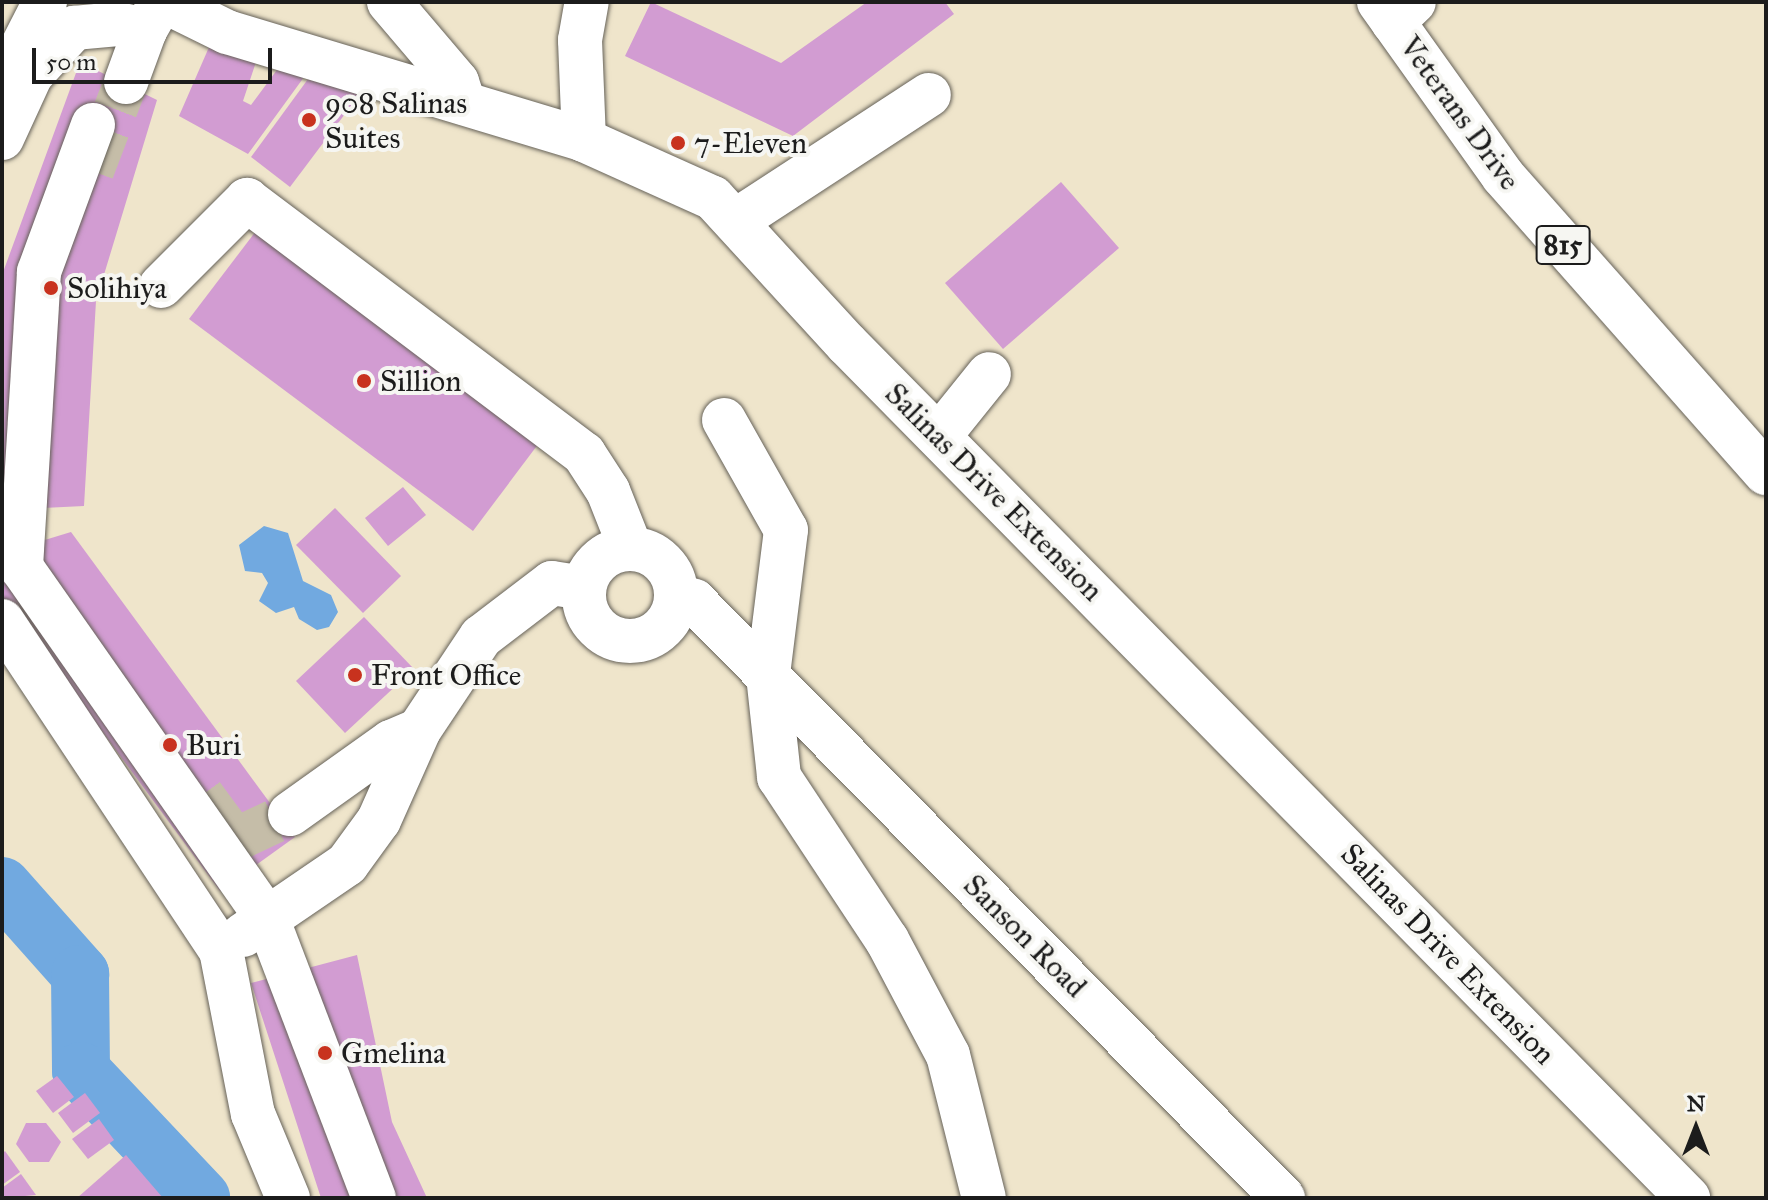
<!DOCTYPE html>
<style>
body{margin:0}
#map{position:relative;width:1768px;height:1200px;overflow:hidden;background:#efe5cb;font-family:"IM FELL Great Primer",serif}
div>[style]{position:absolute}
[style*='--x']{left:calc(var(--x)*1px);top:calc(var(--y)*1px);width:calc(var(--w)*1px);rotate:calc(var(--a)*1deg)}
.water>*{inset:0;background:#71a9e0}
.river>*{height:58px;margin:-29px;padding:0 29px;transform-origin:29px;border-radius:29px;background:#71a9e0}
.building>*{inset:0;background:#d29cd2}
.minor-tunnel>*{height:44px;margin-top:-22px;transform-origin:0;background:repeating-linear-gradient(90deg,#c5bda8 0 44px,transparent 0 66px)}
.roads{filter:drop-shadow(0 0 2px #666259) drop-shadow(0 0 2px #666259)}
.minor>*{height:44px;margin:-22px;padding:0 22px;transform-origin:22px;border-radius:22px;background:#fff}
.minor>.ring{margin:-22px;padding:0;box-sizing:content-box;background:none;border:44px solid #fff;border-radius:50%}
.major>*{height:44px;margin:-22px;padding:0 22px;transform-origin:22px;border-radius:22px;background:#fff}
.dots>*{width:22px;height:22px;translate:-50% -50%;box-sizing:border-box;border:4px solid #f6f6f2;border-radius:50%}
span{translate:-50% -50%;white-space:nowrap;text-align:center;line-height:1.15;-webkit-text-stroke:8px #f6f6f2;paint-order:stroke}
.shield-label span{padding:2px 6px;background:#f6f6f2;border:2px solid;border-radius:6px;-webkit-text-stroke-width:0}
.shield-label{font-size:28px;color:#1c1c1c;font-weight:700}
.poi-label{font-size:30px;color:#1c1c1c}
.left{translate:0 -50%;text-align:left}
.street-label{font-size:30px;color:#1c1c1c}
.frame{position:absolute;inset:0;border:4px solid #1c1c1c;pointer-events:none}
.north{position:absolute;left:1656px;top:1088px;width:80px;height:80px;-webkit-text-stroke:6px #f6f6f2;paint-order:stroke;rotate:0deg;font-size:22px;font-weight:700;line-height:32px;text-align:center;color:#1c1c1c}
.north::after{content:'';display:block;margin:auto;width:28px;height:36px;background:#1c1c1c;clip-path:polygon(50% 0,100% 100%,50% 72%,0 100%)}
.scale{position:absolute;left:32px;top:48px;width:240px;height:36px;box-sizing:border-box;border:4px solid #1c1c1c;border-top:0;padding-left:10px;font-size:24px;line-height:28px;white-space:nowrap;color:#1c1c1c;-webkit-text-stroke:6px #f6f6f2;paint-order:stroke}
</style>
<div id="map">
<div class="water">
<i style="clip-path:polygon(264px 526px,288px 533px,303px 581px,331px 595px,338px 612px,329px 627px,317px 630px,299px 619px,294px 607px,276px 613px,259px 601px,268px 583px,262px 573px,245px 571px,239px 545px)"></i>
</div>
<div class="river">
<i style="--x:2;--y:886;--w:118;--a:48.4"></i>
<i style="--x:80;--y:974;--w:97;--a:89.4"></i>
<i style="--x:81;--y:1071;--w:175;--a:46.6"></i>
</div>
<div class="building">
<i style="clip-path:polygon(651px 2px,781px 63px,867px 2px,945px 2px,954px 14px,793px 136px,625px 56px)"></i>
<i style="clip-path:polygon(213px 38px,260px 50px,243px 101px,251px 105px,285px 59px,315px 62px,248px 154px,179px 116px)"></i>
<i style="clip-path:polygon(80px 62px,157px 100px,96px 301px,84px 506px,2px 510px,2px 275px)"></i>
<i style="clip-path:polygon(319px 64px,369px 82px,290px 187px,251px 157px)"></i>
<i style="clip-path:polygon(1061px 182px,1119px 248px,1003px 349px,945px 283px)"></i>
<i style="clip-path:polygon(256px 231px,539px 443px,473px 531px,189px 319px)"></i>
<i style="clip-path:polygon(403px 487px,426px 515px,388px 546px,365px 518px)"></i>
<i style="clip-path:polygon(335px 508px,401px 576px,363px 613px,296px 545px)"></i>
<i style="clip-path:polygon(71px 532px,295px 837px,220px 891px,2px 596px,2px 553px)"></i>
<i style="clip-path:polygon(364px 617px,414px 669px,345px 733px,296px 681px)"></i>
<i style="clip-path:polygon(357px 955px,392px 1122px,427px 1198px,321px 1198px,251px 983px)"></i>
<i style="clip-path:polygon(57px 1076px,74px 1097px,53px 1113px,36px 1091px)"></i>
<i style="clip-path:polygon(85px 1093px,100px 1113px,73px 1133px,58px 1113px)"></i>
<i style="clip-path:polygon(99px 1119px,114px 1140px,88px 1159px,72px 1139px)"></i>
<i style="clip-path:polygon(26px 1123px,46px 1123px,61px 1142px,49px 1162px,29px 1162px,16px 1144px)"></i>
<i style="clip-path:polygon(5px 1151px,20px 1172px,2px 1185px,2px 1154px)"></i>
<i style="clip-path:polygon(126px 1155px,163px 1198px,77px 1198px)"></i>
<i style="clip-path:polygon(21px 1174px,36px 1195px,3px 1198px,2px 1188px)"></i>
</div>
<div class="minor-tunnel">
<i style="--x:92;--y:171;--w:95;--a:-69.1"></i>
<i style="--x:202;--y:795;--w:56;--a:53.7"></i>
<i style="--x:235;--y:840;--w:61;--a:-25.3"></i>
</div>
<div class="roads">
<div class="minor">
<i style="--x:166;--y:2;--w:68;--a:26.2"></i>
<i style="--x:227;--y:32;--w:373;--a:16.8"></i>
<i style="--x:584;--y:140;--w:141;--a:24.2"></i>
<i style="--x:713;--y:198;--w:198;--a:47.5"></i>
<i style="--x:847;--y:344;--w:1199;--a:45.44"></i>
<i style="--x:389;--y:2;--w:105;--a:49.6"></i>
<i style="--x:457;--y:82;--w:22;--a:72"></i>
<i style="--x:1393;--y:22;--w:29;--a:-44"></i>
<i style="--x:4;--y:82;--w:90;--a:-62.9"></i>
<i style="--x:126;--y:82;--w:55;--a:-69.9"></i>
<i style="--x:93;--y:125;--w:157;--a:110.2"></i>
<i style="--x:39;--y:272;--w:296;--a:93.5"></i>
<i style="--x:21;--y:567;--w:429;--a:55"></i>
<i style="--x:267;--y:918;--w:300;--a:69.1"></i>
<i style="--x:2;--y:138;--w:69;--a:-65.3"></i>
<i style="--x:31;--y:75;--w:64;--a:-47.5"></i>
<i style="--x:74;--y:28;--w:44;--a:-5.2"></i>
<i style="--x:118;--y:24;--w:28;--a:13"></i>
<i style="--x:145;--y:30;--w:32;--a:-60"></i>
<i style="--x:584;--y:140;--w:100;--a:-92.3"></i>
<i style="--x:580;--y:40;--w:39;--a:-80"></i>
<i style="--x:737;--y:220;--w:229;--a:-33.1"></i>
<i style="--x:161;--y:286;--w:122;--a:-45"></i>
<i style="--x:247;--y:200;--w:422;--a:37"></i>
<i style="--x:584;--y:454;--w:44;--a:57"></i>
<i style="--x:608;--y:491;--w:62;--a:68.4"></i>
<i style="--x:724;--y:420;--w:126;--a:60.6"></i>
<i style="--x:786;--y:530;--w:146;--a:97.1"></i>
<i style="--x:768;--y:675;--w:103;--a:83.8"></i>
<i style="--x:779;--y:777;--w:196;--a:56.5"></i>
<i style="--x:887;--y:940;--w:130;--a:62.1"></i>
<i style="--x:948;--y:1055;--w:147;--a:75.9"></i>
<i style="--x:940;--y:435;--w:78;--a:-51.2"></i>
<i class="ring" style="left:584px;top:549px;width:48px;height:48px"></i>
<i style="--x:677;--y:596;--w:18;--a:16"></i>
<i style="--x:694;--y:601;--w:839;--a:45.39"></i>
<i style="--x:2;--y:621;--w:395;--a:56.4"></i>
<i style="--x:221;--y:950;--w:167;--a:79"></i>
<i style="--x:253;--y:1114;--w:91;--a:67.4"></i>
<i style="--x:290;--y:814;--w:124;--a:-35.5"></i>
<i style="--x:391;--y:742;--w:30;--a:-23"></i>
<i style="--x:243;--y:935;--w:126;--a:-34.3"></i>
<i style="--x:347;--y:864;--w:54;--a:-54"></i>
<i style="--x:379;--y:820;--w:98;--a:-66"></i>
<i style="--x:419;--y:730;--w:112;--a:-56.3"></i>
<i style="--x:481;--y:637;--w:89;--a:-37.3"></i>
<i style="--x:552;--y:583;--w:32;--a:9"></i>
</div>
<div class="major">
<i style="--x:1379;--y:2;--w:214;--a:54.5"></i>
<i style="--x:1503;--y:176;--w:397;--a:48.5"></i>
</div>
</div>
<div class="dots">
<i style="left:309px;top:120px;background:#c8321e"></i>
<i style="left:678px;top:143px;background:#c8321e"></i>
<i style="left:51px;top:288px;background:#c8321e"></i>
<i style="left:364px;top:381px;background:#c8321e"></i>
<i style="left:355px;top:675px;background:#c8321e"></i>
<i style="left:170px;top:745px;background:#c8321e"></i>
<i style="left:325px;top:1053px;background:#c8321e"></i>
</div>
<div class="shield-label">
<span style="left:1563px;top:245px">815</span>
</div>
<div class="poi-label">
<span class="left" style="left:325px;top:120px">908 Salinas<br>Suites</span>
<span class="left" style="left:694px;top:143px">7-Eleven</span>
<span class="left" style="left:67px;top:288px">Solihiya</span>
<span class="left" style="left:380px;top:381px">Sillion</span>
<span class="left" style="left:371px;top:675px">Front Office</span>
<span class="left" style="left:186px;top:745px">Buri</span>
<span class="left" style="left:341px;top:1053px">Gmelina</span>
</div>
<div class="street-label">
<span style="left:1460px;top:113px;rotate:54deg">Veterans Drive</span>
<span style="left:994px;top:492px;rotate:45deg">Salinas Drive Extension</span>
<span style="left:1025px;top:936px;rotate:45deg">Sanson Road</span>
<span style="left:1448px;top:954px;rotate:46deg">Salinas Drive Extension</span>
</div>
<div class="frame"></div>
<div class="north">N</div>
<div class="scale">50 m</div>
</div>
